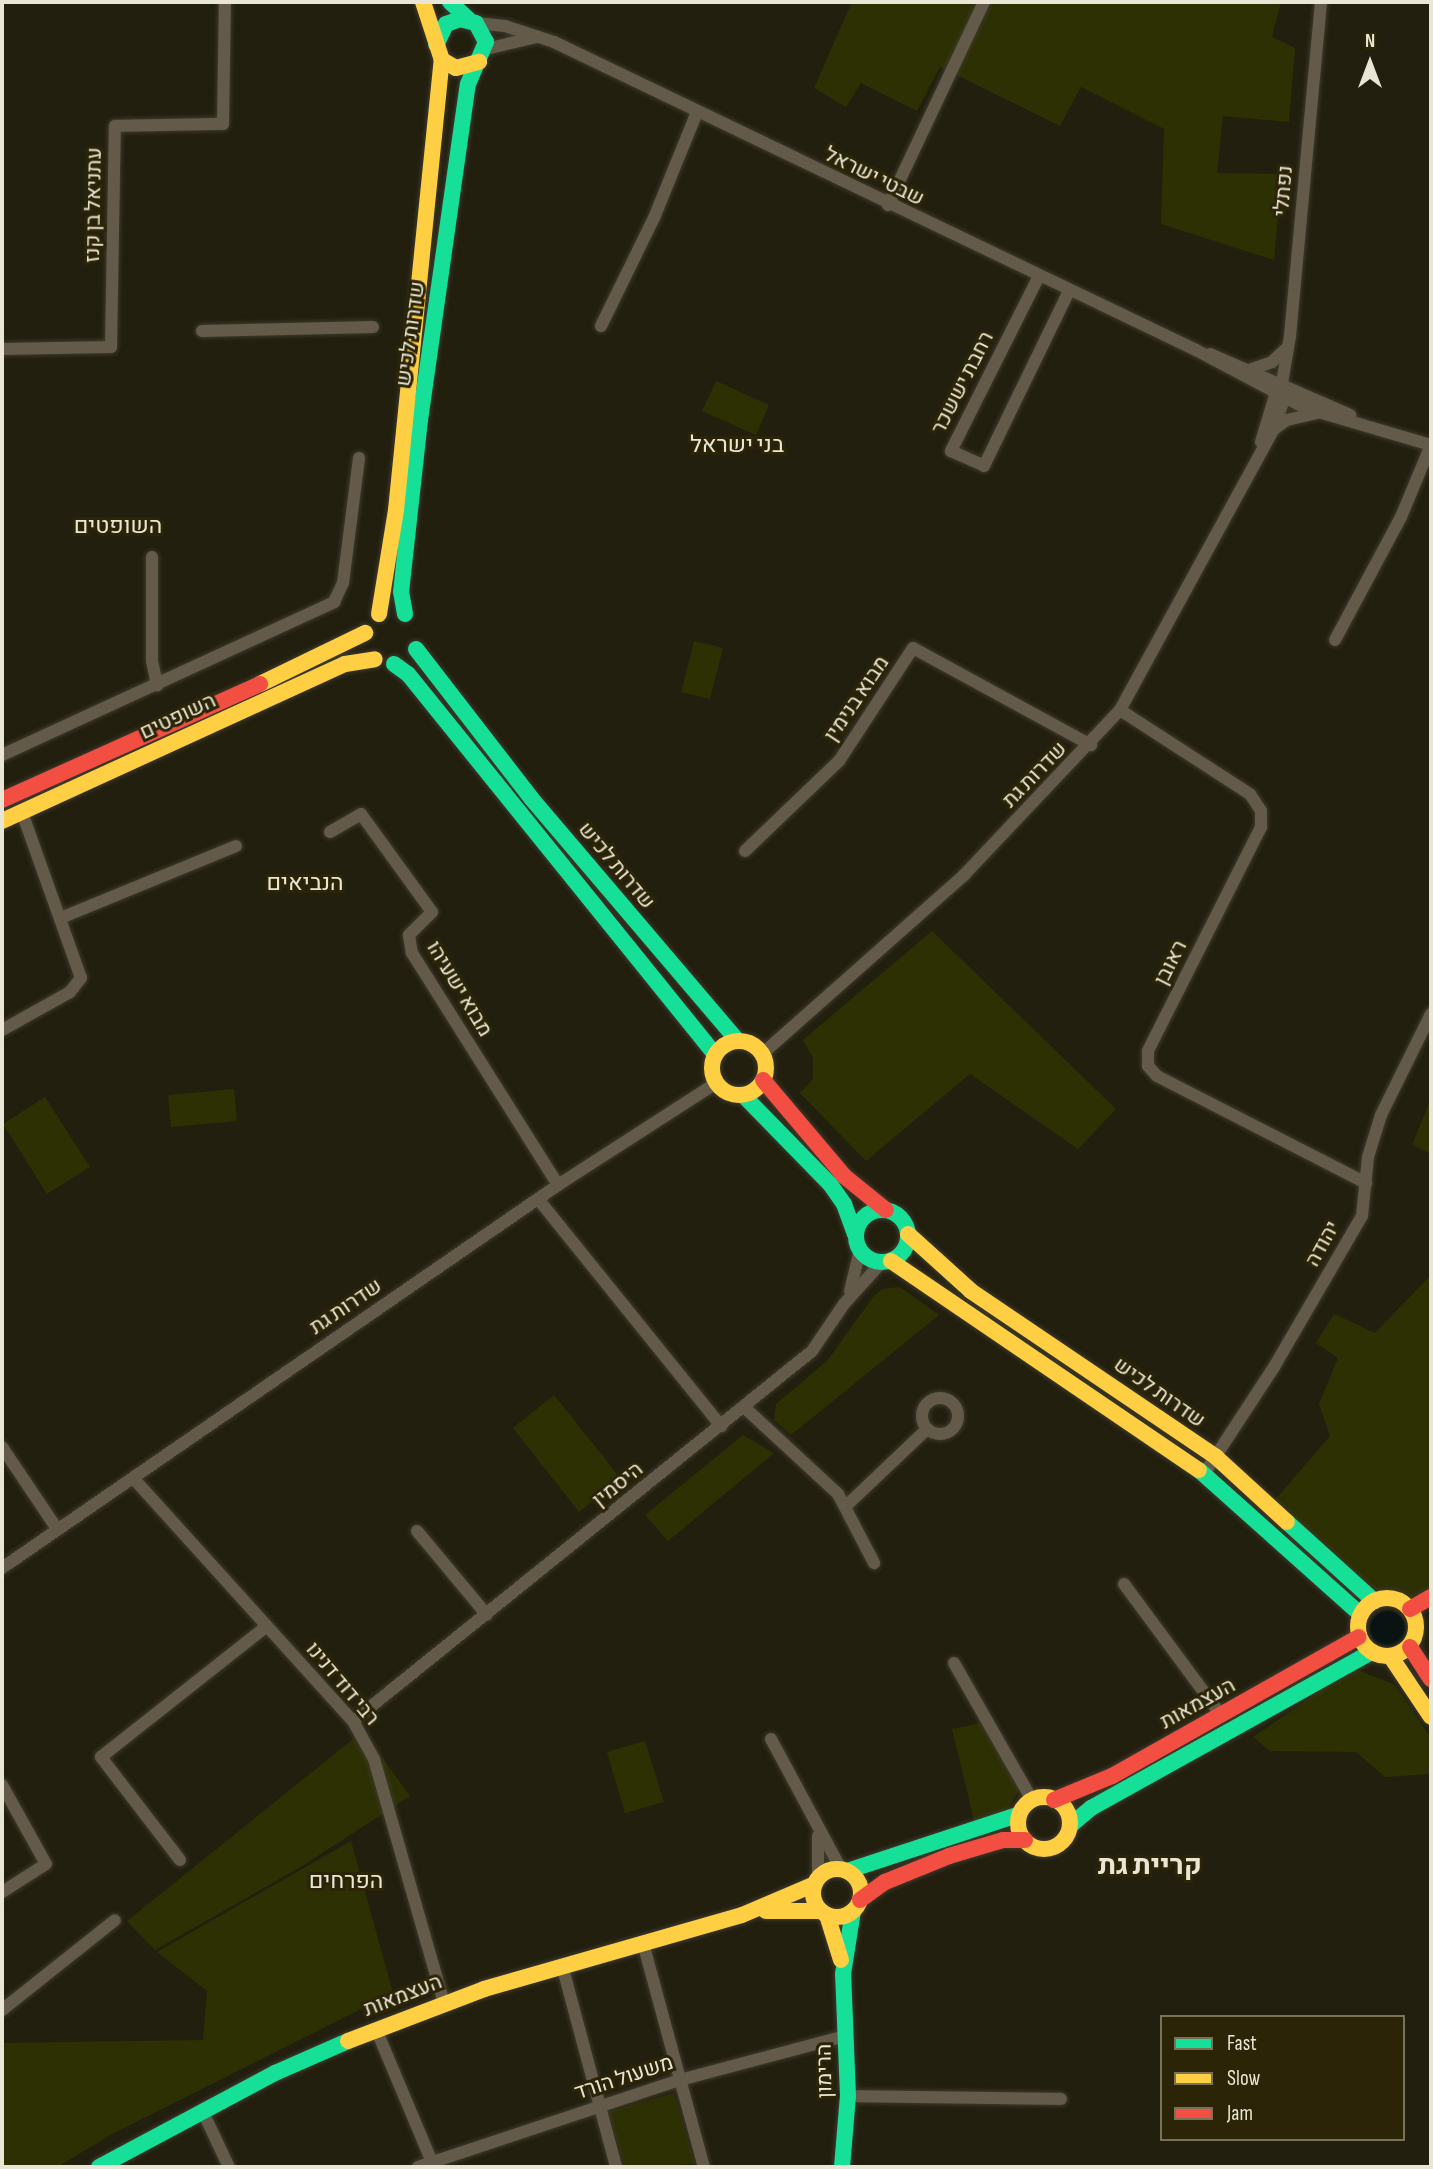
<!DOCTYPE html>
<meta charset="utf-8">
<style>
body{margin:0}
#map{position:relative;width:1433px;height:2169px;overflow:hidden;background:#231f0f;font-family:"Sofia Sans Condensed",Heebo,sans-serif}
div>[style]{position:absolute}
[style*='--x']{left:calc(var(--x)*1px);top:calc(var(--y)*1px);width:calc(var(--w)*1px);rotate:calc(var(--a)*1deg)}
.green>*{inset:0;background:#2d3002}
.water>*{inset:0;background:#081312}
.round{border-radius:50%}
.roads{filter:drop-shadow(0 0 2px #3d3a2c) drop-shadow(0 0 2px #3d3a2c)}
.street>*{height:12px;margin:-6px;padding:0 6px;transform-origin:6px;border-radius:6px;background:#635a4a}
.street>.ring{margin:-6px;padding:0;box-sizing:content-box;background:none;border:12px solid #635a4a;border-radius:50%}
.fast>*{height:16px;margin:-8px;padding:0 8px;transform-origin:8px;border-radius:8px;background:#16e098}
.fast>.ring{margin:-8px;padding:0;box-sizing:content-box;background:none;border:16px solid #16e098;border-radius:50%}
.slow>*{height:16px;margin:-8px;padding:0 8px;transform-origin:8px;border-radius:8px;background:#ffcf43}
.slow>.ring{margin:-8px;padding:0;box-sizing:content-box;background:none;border:16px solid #ffcf43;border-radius:50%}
.jam>*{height:16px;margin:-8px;padding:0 8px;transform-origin:8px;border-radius:8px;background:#f24e42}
span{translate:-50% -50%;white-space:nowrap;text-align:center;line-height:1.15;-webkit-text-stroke:6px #2b2407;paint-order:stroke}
.street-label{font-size:21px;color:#eae6d5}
.neighbourhood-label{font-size:23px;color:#eae6d5}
.district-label{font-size:28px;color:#eae6d5;font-weight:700}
.frame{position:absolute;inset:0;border:4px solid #eae6d5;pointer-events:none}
.legend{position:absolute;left:1160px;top:2015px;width:245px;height:126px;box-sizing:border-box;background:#2b2407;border:2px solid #777259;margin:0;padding:9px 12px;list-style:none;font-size:21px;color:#eae6d5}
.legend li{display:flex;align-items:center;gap:14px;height:35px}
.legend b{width:35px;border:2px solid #777259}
.north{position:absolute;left:1335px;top:28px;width:70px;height:70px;-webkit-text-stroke:5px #2b2407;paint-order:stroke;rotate:0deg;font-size:19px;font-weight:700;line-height:28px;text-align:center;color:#eae6d5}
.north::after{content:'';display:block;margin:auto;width:24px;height:32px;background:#eae6d5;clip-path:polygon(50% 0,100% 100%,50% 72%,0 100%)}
</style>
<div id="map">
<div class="green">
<i style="clip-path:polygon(852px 2px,1281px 2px,1272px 37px,1295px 48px,1289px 122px,1223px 116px,1217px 173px,1282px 174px,1274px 260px,1161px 224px,1164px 129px,1081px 87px,1060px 126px,940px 67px,917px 111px,861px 83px,846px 107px,814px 88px)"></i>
<i style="clip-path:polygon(716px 381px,769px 405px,756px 435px,702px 411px)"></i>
<i style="clip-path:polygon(694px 641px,723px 648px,710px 699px,681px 692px)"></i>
<i style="clip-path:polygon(932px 931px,1116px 1109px,1078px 1149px,970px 1074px,866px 1161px,800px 1093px,813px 1079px,813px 1058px,803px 1040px)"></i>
<i style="clip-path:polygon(234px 1089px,237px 1121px,171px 1127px,168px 1095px)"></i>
<i style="clip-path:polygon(45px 1097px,90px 1167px,47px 1194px,3px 1124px)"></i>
<i style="clip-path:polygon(1431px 1099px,1431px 1154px,1412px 1145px)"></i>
<i style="clip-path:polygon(1431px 1275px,1431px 1586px,1412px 1598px,1396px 1590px,1375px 1591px,1275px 1500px,1330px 1436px,1319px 1404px,1338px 1358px,1316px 1343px,1334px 1314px,1375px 1333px)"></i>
<i style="clip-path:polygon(900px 1287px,939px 1315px,791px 1435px,774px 1420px,776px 1404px,827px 1361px,873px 1297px,882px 1289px)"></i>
<i style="clip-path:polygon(554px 1395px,621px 1479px,579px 1512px,513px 1428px)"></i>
<i style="clip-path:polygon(743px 1435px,774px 1453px,668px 1541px,645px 1515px)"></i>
<i style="clip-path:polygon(1353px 1668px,1395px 1685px,1431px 1738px,1431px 1774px,1385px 1777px,1356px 1752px,1270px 1751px,1253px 1737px)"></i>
<i style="clip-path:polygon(981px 1723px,1020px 1788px,1006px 1813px,975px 1824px,952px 1729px)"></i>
<i style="clip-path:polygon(363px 1731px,410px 1796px,304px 1865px,155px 1950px,127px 1921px)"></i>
<i style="clip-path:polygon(645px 1741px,664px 1802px,625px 1813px,607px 1752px)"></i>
<i style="clip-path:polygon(351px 1841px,393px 1993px,114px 2133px,57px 2167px,2px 2167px,2px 2043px,203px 2040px,207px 1991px,157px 1952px)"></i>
<i style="clip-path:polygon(674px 2093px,695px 2164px,625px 2167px,608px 2112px)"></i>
</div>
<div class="water">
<i class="round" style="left:1370px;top:1611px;width:36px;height:36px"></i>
</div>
<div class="roads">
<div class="street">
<i style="--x:476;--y:23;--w:29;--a:6"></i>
<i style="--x:505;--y:26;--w:52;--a:18.1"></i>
<i style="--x:554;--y:42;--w:712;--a:25.63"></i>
<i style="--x:1196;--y:350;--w:123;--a:28"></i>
<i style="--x:1305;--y:408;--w:131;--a:16.4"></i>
<i style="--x:486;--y:49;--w:51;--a:-13.5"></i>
<i style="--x:888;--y:205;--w:225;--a:-64.7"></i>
<i style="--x:1038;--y:278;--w:194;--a:116.7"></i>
<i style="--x:951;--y:451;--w:36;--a:24"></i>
<i style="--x:984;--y:466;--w:192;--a:-64.1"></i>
<i style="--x:601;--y:326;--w:120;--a:-63.9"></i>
<i style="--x:654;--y:218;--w:114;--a:-67.9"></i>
<i style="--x:202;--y:331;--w:171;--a:-1.3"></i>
<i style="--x:2;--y:349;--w:109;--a:-1.1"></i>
<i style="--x:111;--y:347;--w:221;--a:-89"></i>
<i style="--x:115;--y:126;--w:108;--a:-1.1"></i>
<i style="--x:223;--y:124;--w:122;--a:-89.1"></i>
<i style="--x:1210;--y:354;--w:153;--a:23.5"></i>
<i style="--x:1252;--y:369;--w:21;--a:-19"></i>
<i style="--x:1272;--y:362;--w:22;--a:-43"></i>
<i style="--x:1273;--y:430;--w:17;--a:-36"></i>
<i style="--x:1287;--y:420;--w:31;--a:-13"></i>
<i style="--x:1261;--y:442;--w:55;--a:-73.2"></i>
<i style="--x:152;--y:557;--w:104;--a:90"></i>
<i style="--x:152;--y:661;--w:25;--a:78"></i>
<i style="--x:1335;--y:640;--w:140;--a:-61.8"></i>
<i style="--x:1401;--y:517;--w:78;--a:-67.4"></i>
<i style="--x:1120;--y:710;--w:155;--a:32.9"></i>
<i style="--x:1250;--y:794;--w:20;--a:57"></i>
<i style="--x:1261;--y:811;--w:16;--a:90"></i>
<i style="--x:1261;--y:827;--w:251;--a:116.8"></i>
<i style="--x:1148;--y:1051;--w:15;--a:90"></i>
<i style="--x:1148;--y:1066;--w:13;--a:48"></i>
<i style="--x:1157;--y:1076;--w:235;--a:27.1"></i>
<i style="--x:2;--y:755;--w:366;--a:-24.7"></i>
<i style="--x:334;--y:602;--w:21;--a:-65"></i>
<i style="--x:343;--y:583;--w:126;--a:-82.7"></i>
<i style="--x:330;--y:832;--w:36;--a:-30"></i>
<i style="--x:361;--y:814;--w:121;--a:54.1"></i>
<i style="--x:432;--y:912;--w:33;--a:135"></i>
<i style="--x:409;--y:935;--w:18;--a:81"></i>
<i style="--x:412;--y:953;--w:274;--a:57.8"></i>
<i style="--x:745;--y:851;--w:130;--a:-43.8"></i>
<i style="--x:839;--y:761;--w:135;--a:-56.8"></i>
<i style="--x:913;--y:648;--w:203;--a:28.6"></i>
<i style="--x:63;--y:917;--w:187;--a:-22.3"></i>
<i style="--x:2;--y:1030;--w:78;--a:-29.2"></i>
<i style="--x:70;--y:992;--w:18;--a:-52"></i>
<i style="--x:81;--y:978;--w:176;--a:-109.6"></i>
<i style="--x:762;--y:1054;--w:270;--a:-41.5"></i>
<i style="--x:964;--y:875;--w:227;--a:-46.6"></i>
<i style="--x:1120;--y:710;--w:319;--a:-61.3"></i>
<i style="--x:1273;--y:430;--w:33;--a:-70"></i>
<i style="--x:1284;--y:399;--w:16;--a:-97"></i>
<i style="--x:1282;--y:383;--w:48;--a:-80.3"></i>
<i style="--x:1290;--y:336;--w:335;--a:-84.7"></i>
<i style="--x:538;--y:1199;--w:292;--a:51.1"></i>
<i style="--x:850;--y:1291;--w:42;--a:-76.3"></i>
<i class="ring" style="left:922px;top:1398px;width:24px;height:24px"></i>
<i style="--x:744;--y:1407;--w:128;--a:42.8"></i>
<i style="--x:838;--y:1494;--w:78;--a:62.4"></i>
<i style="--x:2;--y:1447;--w:99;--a:56.1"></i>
<i style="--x:1204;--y:1474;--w:128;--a:-56.8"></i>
<i style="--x:1274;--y:1367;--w:175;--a:-59.8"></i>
<i style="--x:1362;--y:1216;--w:59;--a:-84.2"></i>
<i style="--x:1368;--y:1157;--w:44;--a:-72.8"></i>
<i style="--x:1381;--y:1115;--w:113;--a:-63.7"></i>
<i style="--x:134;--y:1479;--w:326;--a:47.9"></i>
<i style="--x:353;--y:1721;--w:43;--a:61.1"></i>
<i style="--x:374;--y:1759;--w:254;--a:74"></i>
<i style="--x:846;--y:1506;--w:112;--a:-43.5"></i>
<i style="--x:417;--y:1531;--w:109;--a:50.2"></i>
<i style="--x:2;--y:1568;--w:675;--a:-34.56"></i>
<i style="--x:558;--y:1185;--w:188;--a:-32.8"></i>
<i style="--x:1124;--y:1584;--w:163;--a:53.5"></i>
<i style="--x:954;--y:1663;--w:158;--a:60.3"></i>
<i style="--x:353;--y:1721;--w:590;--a:-38.87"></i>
<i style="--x:812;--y:1351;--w:57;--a:-55.8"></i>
<i style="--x:844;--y:1304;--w:57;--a:-47.9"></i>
<i style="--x:771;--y:1739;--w:148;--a:61.7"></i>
<i style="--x:2;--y:1785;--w:90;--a:60.9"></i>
<i style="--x:46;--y:1864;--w:52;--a:147.5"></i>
<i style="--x:818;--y:1836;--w:42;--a:90"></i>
<i style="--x:180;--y:1860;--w:130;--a:-127.5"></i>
<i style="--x:101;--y:1757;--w:211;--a:-38.3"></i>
<i style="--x:643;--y:1943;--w:232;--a:74.8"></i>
<i style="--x:562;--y:1965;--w:209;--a:75"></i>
<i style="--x:2;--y:2010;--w:144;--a:-38.5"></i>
<i style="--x:376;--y:2029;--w:150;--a:67.2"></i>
<i style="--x:848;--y:2096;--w:213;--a:0.8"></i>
<i style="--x:202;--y:2110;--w:63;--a:64.7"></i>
<i style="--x:418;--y:2167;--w:276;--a:-18.4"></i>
<i style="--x:680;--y:2080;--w:171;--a:-14.9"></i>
</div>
<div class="fast">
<i style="--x:450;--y:2;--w:26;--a:43"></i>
<i style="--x:405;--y:614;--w:22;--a:-100"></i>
<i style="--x:401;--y:592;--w:173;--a:-83.7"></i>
<i style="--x:420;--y:420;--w:339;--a:-81.9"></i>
<i style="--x:468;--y:84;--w:46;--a:-66.8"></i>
<i style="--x:486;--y:42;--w:21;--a:-118"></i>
<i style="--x:476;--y:23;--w:16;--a:-166"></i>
<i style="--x:460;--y:19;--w:15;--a:160"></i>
<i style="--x:446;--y:24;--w:23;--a:115"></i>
<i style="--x:416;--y:649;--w:188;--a:52.3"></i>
<i style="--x:531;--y:798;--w:319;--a:49.6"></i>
<i style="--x:394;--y:664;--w:17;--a:36"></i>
<i style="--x:408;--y:674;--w:489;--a:51.1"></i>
<i style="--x:743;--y:1095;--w:124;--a:45.7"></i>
<i style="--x:830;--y:1184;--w:24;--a:55"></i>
<i style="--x:844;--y:1204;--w:32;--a:70"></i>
<i class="ring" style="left:856px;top:1210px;width:36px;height:36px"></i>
<i style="--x:1199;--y:1470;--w:217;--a:41.8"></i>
<i style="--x:1287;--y:1522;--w:118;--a:42.2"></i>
<i style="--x:1072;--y:1824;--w:25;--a:-40"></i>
<i style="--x:1091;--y:1808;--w:321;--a:-29.1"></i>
<i style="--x:847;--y:1871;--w:179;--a:-18.2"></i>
<i style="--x:99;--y:2167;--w:200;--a:-28.1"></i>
<i style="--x:275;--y:2073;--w:80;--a:-23.7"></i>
<i style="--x:842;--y:2167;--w:71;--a:-85.2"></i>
<i style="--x:848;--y:2096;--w:122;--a:-92.3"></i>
<i style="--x:843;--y:1974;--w:64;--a:-81"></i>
</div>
<div class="slow">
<i style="--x:423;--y:2;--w:61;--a:71.9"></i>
<i style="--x:442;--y:60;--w:16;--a:30"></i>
<i style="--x:456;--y:68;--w:24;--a:-15"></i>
<i style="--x:379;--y:614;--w:105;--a:-80.7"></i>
<i style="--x:396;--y:510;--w:452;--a:-84.2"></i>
<i style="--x:260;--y:684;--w:117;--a:-25.9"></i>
<i style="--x:2;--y:821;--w:377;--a:-24.6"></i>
<i style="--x:345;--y:664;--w:30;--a:-9"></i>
<i class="ring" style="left:712px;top:1041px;width:38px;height:38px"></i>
<i style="--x:908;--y:1234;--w:85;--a:42.1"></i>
<i style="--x:971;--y:1291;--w:296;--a:34.1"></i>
<i style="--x:1216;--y:1457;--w:96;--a:42.5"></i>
<i style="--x:891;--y:1261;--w:372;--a:34.2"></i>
<i class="ring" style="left:1358px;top:1598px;width:42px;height:42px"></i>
<i style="--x:1391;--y:1657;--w:72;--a:56.3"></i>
<i class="ring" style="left:1018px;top:1797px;width:36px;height:36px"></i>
<i class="ring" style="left:813px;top:1869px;width:32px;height:32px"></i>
<i style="--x:766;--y:1911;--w:55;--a:0"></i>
<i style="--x:827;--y:1915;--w:47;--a:72.7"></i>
<i style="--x:348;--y:2041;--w:146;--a:-20.9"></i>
<i style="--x:484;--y:1989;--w:268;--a:-16"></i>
<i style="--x:742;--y:1915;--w:79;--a:-23"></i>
</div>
<div class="jam">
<i style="--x:2;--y:800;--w:283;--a:-24.2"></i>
<i style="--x:763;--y:1080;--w:126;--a:49.8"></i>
<i style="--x:844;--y:1176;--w:54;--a:39"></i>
<i style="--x:1410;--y:1609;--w:24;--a:-30"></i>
<i style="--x:1410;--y:1647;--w:38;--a:57"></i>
<i style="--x:1054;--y:1800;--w:63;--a:-22.5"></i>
<i style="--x:1112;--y:1776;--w:283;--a:-29.4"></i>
<i style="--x:860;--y:1900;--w:31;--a:-36"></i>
<i style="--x:885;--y:1882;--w:69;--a:-22.1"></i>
<i style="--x:949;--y:1856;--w:56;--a:-16.5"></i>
<i style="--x:1003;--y:1840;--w:22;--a:0"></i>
</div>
</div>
<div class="street-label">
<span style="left:874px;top:177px;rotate:26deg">שבטי ישראל</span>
<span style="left:1284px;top:191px;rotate:-85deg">נפתלי</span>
<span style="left:94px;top:205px;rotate:-89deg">עתניאל בן קנז</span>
<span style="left:411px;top:334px;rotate:-82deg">שדרות לכיש</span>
<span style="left:963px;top:383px;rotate:-63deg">רחבת יששכר</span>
<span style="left:857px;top:699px;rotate:-56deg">מבוא בנימין</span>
<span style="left:178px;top:717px;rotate:-25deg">השופטים</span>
<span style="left:1035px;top:775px;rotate:-46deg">שדרות גת</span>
<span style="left:616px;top:866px;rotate:50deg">שדרות לכיש</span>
<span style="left:1171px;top:963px;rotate:-63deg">ראובן</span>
<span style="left:459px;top:989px;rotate:59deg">מבוא ישעיהו</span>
<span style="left:1323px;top:1244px;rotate:-61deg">יהודה</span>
<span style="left:346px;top:1307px;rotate:-34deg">שדרות גת</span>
<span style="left:1159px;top:1393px;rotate:35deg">שדרות לכיש</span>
<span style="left:618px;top:1485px;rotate:-39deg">היסמין</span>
<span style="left:342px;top:1684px;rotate:50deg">רבי דוד דנינו</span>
<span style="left:1198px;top:1704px;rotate:-29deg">העצמאות</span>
<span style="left:403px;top:1996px;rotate:-21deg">העצמאות</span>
<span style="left:825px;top:2071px;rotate:-91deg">הרימון</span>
<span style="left:624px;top:2078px;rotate:-18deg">משעול הורד</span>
</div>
<div class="neighbourhood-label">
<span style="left:737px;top:445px">בני ישראל</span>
<span style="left:118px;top:526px">השופטים</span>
<span style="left:305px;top:883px">הנביאים</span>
<span style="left:346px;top:1881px">הפרחים</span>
</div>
<div class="district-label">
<span style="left:1150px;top:1866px">קריית גת</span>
</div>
<div class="frame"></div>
<ul class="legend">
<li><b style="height:9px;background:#16e098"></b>Fast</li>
<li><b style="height:9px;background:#ffcf43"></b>Slow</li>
<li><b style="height:9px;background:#f24e42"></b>Jam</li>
</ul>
<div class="north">N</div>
</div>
